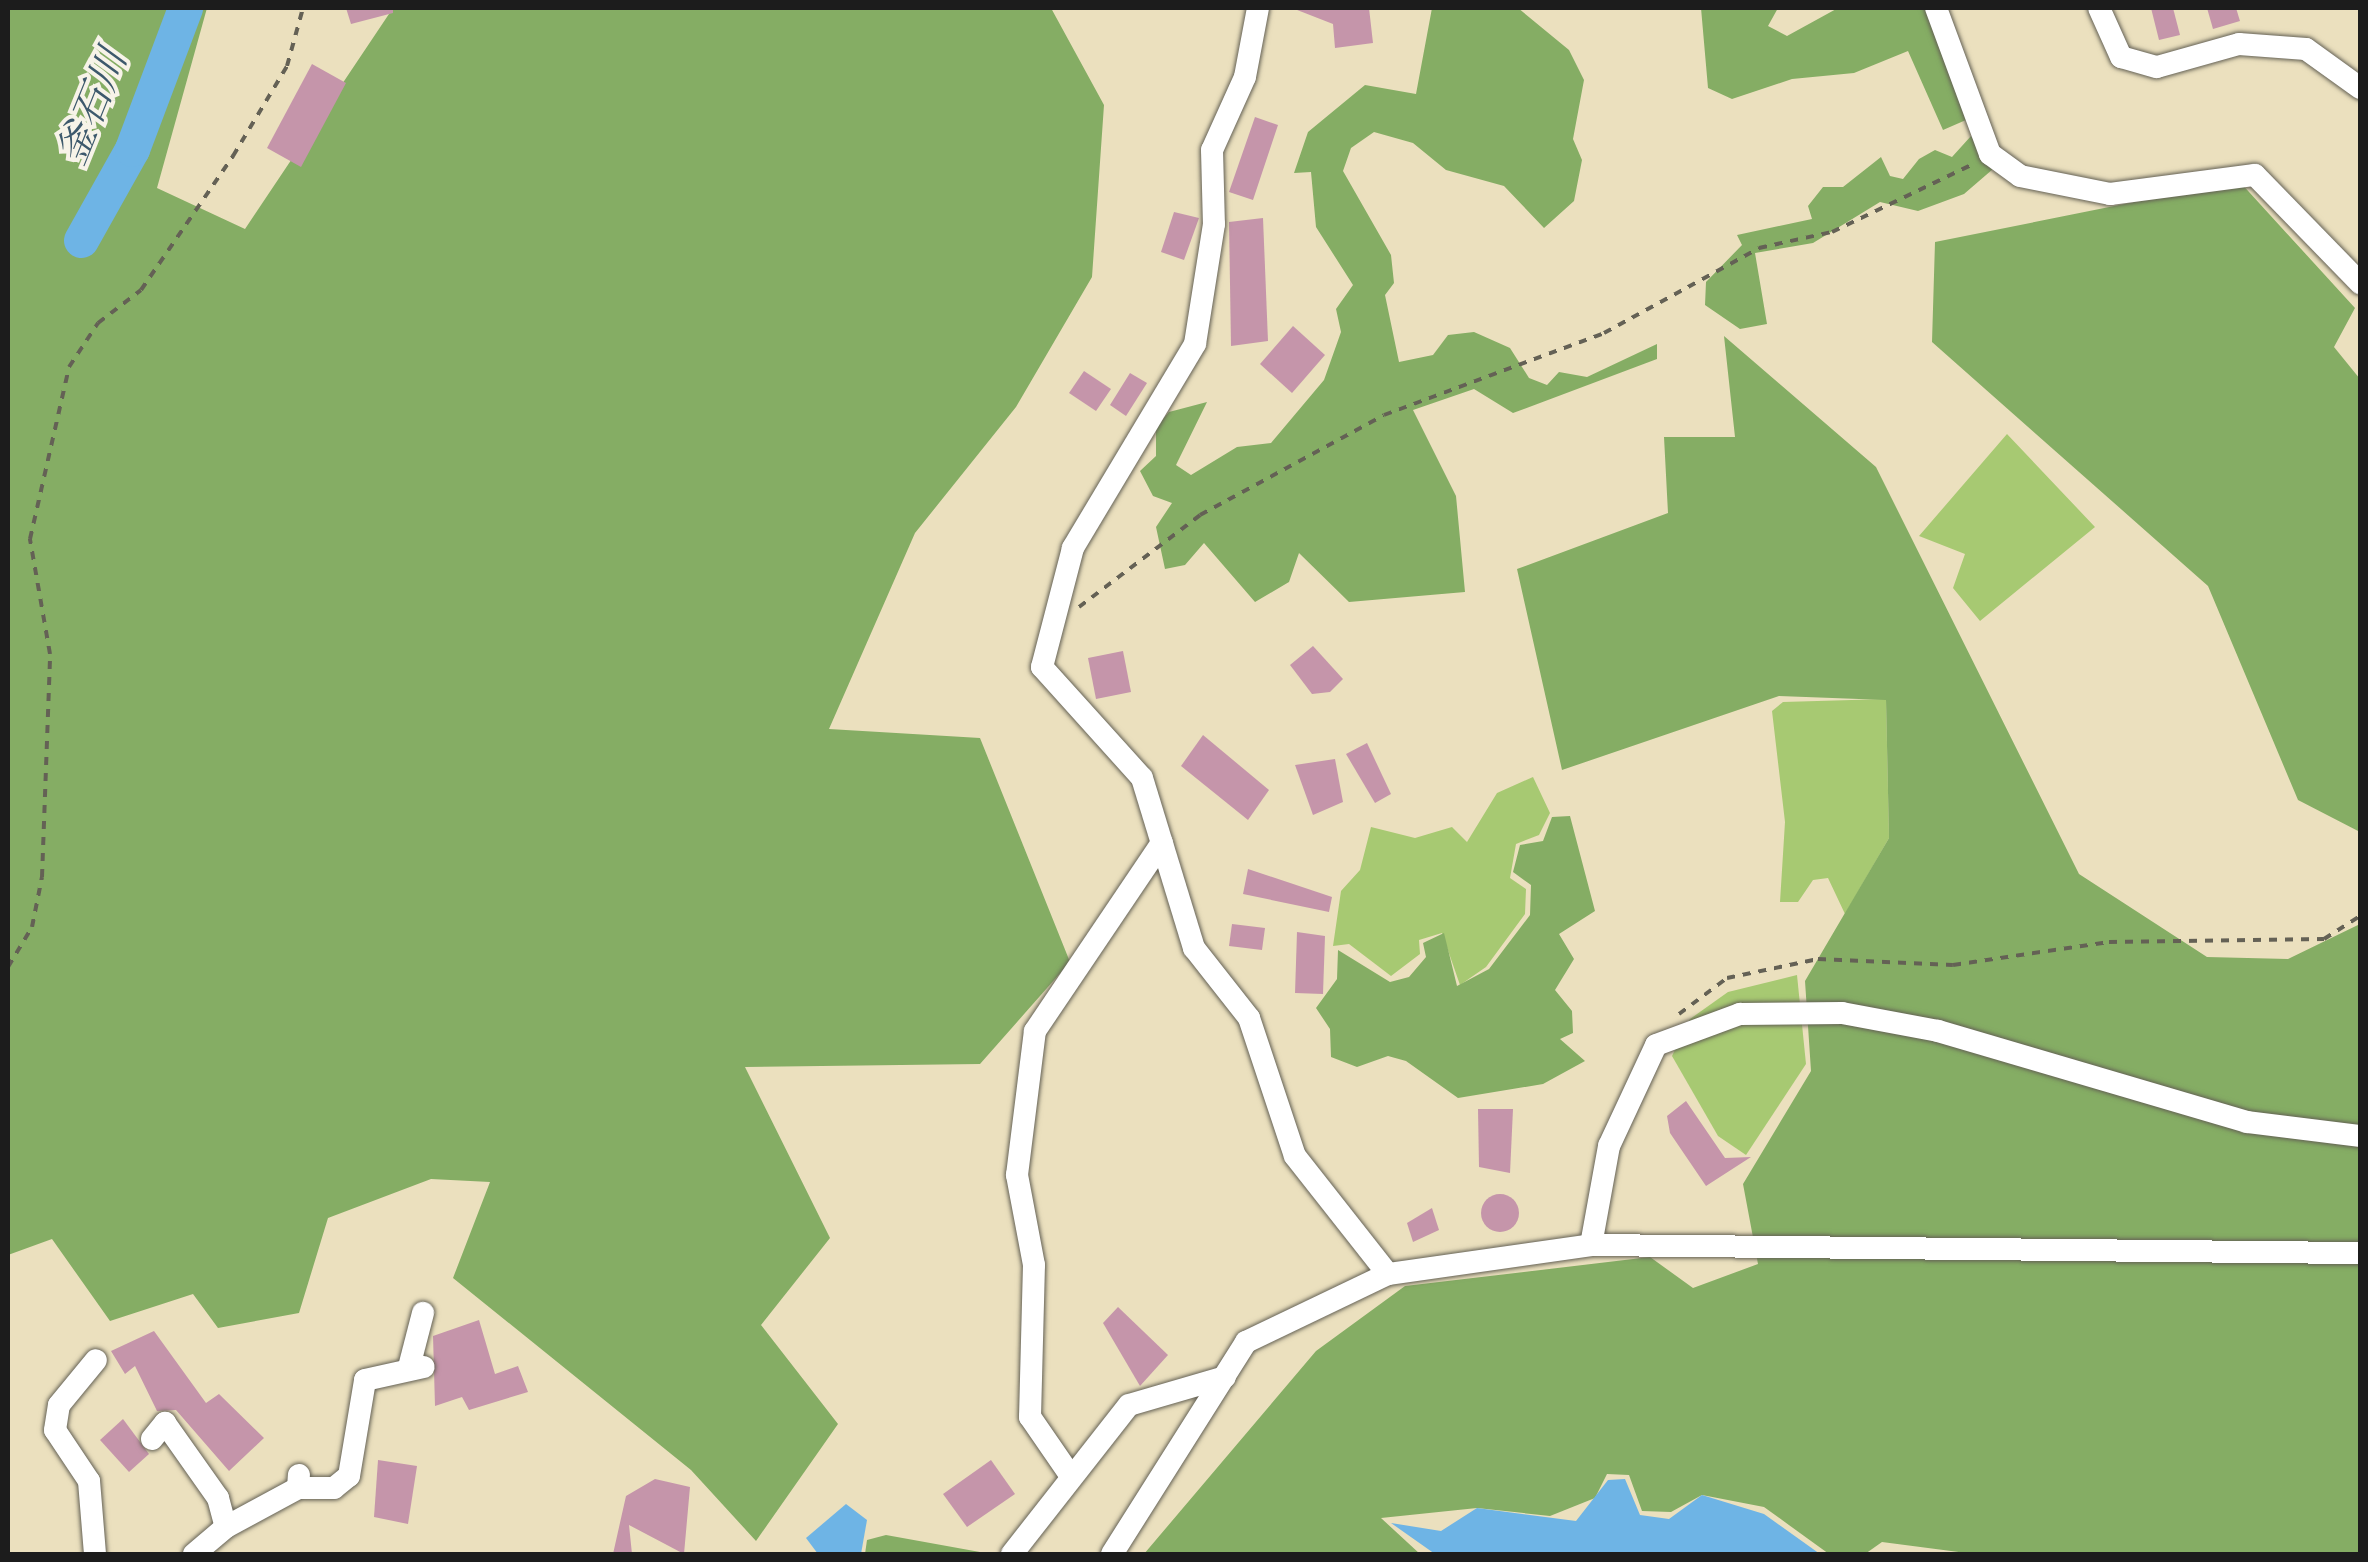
<!DOCTYPE html>
<meta charset="utf-8">
<style>
body{margin:0}
#map{position:relative;width:2368px;height:1562px;overflow:hidden;background:#ebe0be;font-family:Vollkorn,"Noto Serif JP",serif}
div>[style]{position:absolute}
[style*='--x']{left:calc(var(--x)*1px);top:calc(var(--y)*1px);width:calc(var(--w)*1px);rotate:calc(var(--a)*1deg)}
.green>*{inset:0;background:#a7c972}
.forest>*{inset:0;background:#85ad64}
.water>*{inset:0;background:#6eb4e5}
.river>*{height:35px;margin:-17.5px;padding:0 17.5px;transform-origin:17.5px;border-radius:17.5px;background:#6eb4e5}
.building>*{inset:0;background:#c595aa}
.round{border-radius:50%}
.path>*{height:4px;margin-top:-2px;transform-origin:0;background:repeating-linear-gradient(90deg,#646155 0 8px,transparent 0 16px)}
.roads{filter:drop-shadow(0 0 2px #646155) drop-shadow(0 0 2px #646155)}
.minor>*{height:22px;margin:-11px;padding:0 11px;transform-origin:11px;border-radius:11px;background:#fff}
span{translate:-50% -50%;white-space:nowrap;text-align:center;line-height:1.15;-webkit-text-stroke:8px #f7f3e8;paint-order:stroke}
.water-label{font-size:40px;color:#3d596c;font-style:italic}
.frame{position:absolute;inset:0;border:10px solid #1c1c1c;pointer-events:none}
</style>
<div id="map">
<div class="green">
<i style="clip-path:polygon(2007px 434px,2095px 527px,1980px 621px,1953px 588px,1965px 554px,1919px 536px)"></i>
<i style="clip-path:polygon(1886px 699px,1889px 838px,1845px 914px,1828px 878px,1813px 880px,1798px 902px,1780px 902px,1785px 822px,1772px 711px,1783px 702px)"></i>
<i style="clip-path:polygon(1533px 777px,1550px 813px,1539px 835px,1516px 844px,1510px 878px,1526px 889px,1525px 914px,1486px 967px,1460px 985px,1442px 933px,1419px 940px,1420px 954px,1391px 976px,1349px 944px,1333px 946px,1341px 891px,1360px 870px,1371px 827px,1415px 838px,1452px 827px,1467px 842px,1497px 793px)"></i>
<i style="clip-path:polygon(1797px 975px,1806px 1064px,1746px 1155px,1718px 1136px,1672px 1056px,1690px 1019px,1728px 992px)"></i>
</div>
<div class="forest">
<i style="clip-path:polygon(8px 8px,207px 8px,157px 188px,245px 229px,393px 8px,1051px 8px,1104px 105px,1092px 277px,1016px 407px,915px 533px,829px 729px,980px 738px,1070px 962px,980px 1064px,745px 1067px,830px 1238px,761px 1325px,838px 1424px,756px 1541px,691px 1470px,453px 1278px,490px 1182px,431px 1179px,328px 1218px,299px 1313px,218px 1328px,193px 1294px,110px 1321px,52px 1239px,8px 1255px)"></i>
<i style="clip-path:polygon(1432px 8px,1518px 8px,1569px 50px,1584px 80px,1573px 139px,1582px 160px,1574px 201px,1544px 228px,1504px 186px,1446px 170px,1413px 143px,1374px 132px,1351px 148px,1343px 171px,1391px 255px,1394px 283px,1385px 295px,1399px 362px,1433px 355px,1448px 335px,1474px 332px,1510px 348px,1529px 378px,1547px 385px,1559px 372px,1587px 377px,1657px 344px,1657px 359px,1513px 413px,1474px 389px,1413px 410px,1456px 496px,1465px 592px,1349px 602px,1299px 553px,1289px 582px,1255px 602px,1204px 543px,1185px 565px,1165px 569px,1156px 527px,1172px 503px,1153px 496px,1140px 471px,1156px 456px,1156px 427px,1169px 412px,1207px 402px,1176px 465px,1191px 475px,1237px 447px,1271px 443px,1324px 380px,1341px 332px,1336px 309px,1353px 285px,1316px 227px,1311px 172px,1294px 173px,1308px 132px,1365px 85px,1416px 94px)"></i>
<i style="clip-path:polygon(1778px 8px,1768px 26px,1787px 36px,1838px 8px,1937px 8px,1982px 113px,1943px 130px,1908px 51px,1854px 73px,1792px 79px,1732px 99px,1708px 88px,1701px 8px)"></i>
<i style="clip-path:polygon(1971px 136px,1993px 169px,1964px 194px,1918px 211px,1880px 202px,1813px 243px,1755px 253px,1767px 324px,1740px 329px,1705px 305px,1706px 282px,1742px 245px,1737px 235px,1812px 219px,1808px 206px,1823px 187px,1843px 187px,1881px 157px,1890px 176px,1903px 179px,1919px 159px,1935px 150px,1952px 157px)"></i>
<i style="clip-path:polygon(2239px 181px,2355px 308px,2334px 347px,2360px 379px,2360px 832px,2298px 800px,2208px 586px,1932px 342px,1935px 242px)"></i>
<i style="clip-path:polygon(1724px 336px,1876px 467px,2079px 874px,2207px 957px,2288px 959px,2360px 924px,2360px 1554px,1974px 1554px,1882px 1542px,1865px 1554px,1829px 1554px,1764px 1507px,1702px 1495px,1671px 1512px,1642px 1511px,1629px 1475px,1607px 1474px,1595px 1498px,1550px 1516px,1477px 1508px,1381px 1518px,1420px 1554px,1144px 1554px,1316px 1351px,1405px 1286px,1650px 1257px,1693px 1288px,1758px 1264px,1743px 1184px,1811px 1071px,1805px 981px,1889px 838px,1886px 700px,1779px 696px,1562px 770px,1517px 569px,1668px 513px,1664px 437px,1735px 437px)"></i>
<i style="clip-path:polygon(1570px 816px,1595px 911px,1559px 934px,1574px 959px,1555px 990px,1572px 1011px,1573px 1033px,1560px 1039px,1585px 1061px,1543px 1084px,1458px 1098px,1406px 1061px,1388px 1056px,1357px 1067px,1331px 1057px,1330px 1029px,1316px 1008px,1337px 979px,1338px 950px,1390px 982px,1409px 977px,1426px 957px,1423px 943px,1444px 933px,1457px 986px,1489px 969px,1530px 915px,1531px 885px,1513px 872px,1520px 845px,1543px 841px,1552px 817px)"></i>
<i style="clip-path:polygon(886px 1535px,991px 1554px,865px 1554px,867px 1540px)"></i>
</div>
<div class="water">
<i style="clip-path:polygon(1625px 1479px,1640px 1515px,1669px 1519px,1702px 1495px,1764px 1514px,1820px 1554px,1435px 1554px,1391px 1523px,1441px 1531px,1477px 1508px,1576px 1521px,1608px 1480px)"></i>
<i style="clip-path:polygon(846px 1504px,867px 1520px,861px 1554px,818px 1554px,806px 1538px)"></i>
</div>
<div class="river">
<i style="--x:81;--y:240;--w:104;--a:-60.7"></i>
<i style="--x:132;--y:149;--w:151;--a:-69.4"></i>
</div>
<div class="building">
<i style="clip-path:polygon(346px 8px,393px 8px,393px 13px,351px 24px)"></i>
<i style="clip-path:polygon(1292px 8px,1369px 8px,1373px 43px,1335px 48px,1333px 24px)"></i>
<i style="clip-path:polygon(2151px 8px,2173px 8px,2180px 35px,2159px 40px)"></i>
<i style="clip-path:polygon(2207px 8px,2236px 8px,2240px 21px,2213px 29px)"></i>
<i style="clip-path:polygon(312px 64px,346px 83px,301px 167px,267px 148px)"></i>
<i style="clip-path:polygon(1255px 117px,1278px 125px,1253px 200px,1229px 192px)"></i>
<i style="clip-path:polygon(1174px 212px,1199px 218px,1184px 260px,1161px 252px)"></i>
<i style="clip-path:polygon(1263px 218px,1268px 341px,1231px 346px,1229px 222px)"></i>
<i style="clip-path:polygon(1293px 326px,1325px 355px,1292px 393px,1260px 364px)"></i>
<i style="clip-path:polygon(1084px 371px,1111px 389px,1096px 411px,1069px 393px)"></i>
<i style="clip-path:polygon(1130px 373px,1147px 383px,1126px 416px,1110px 405px)"></i>
<i style="clip-path:polygon(1313px 646px,1343px 679px,1330px 692px,1312px 694px,1290px 665px)"></i>
<i style="clip-path:polygon(1123px 651px,1131px 692px,1096px 699px,1088px 658px)"></i>
<i style="clip-path:polygon(1203px 735px,1269px 790px,1248px 820px,1181px 766px)"></i>
<i style="clip-path:polygon(1367px 743px,1391px 794px,1375px 803px,1346px 754px)"></i>
<i style="clip-path:polygon(1335px 759px,1343px 802px,1313px 815px,1295px 765px)"></i>
<i style="clip-path:polygon(1248px 869px,1332px 897px,1329px 912px,1243px 894px)"></i>
<i style="clip-path:polygon(1232px 924px,1265px 928px,1262px 950px,1229px 946px)"></i>
<i style="clip-path:polygon(1297px 932px,1325px 936px,1323px 994px,1295px 993px)"></i>
<i style="clip-path:polygon(1686px 1101px,1725px 1158px,1751px 1157px,1706px 1186px,1670px 1133px,1667px 1116px)"></i>
<i style="clip-path:polygon(1478px 1109px,1513px 1109px,1510px 1173px,1479px 1167px)"></i>
<i class="round" style="left:1481px;top:1194px;width:38px;height:38px"></i>
<i style="clip-path:polygon(1432px 1208px,1439px 1230px,1413px 1242px,1407px 1223px)"></i>
<i style="clip-path:polygon(1118px 1307px,1168px 1355px,1140px 1386px,1103px 1323px)"></i>
<i style="clip-path:polygon(479px 1320px,495px 1374px,518px 1366px,528px 1392px,469px 1410px,462px 1397px,435px 1406px,433px 1336px)"></i>
<i style="clip-path:polygon(154px 1331px,206px 1403px,219px 1394px,264px 1438px,229px 1471px,176px 1410px,157px 1411px,135px 1366px,125px 1374px,111px 1351px)"></i>
<i style="clip-path:polygon(123px 1419px,149px 1454px,129px 1472px,100px 1440px)"></i>
<i style="clip-path:polygon(378px 1460px,417px 1466px,408px 1524px,374px 1517px)"></i>
<i style="clip-path:polygon(991px 1460px,1015px 1494px,967px 1527px,943px 1494px)"></i>
<i style="clip-path:polygon(655px 1479px,690px 1487px,684px 1554px,629px 1525px,632px 1554px,613px 1554px,626px 1496px)"></i>
</div>
<div class="path">
<i style="--x:1079;--y:607;--w:152;--a:-37.2"></i>
<i style="--x:1200;--y:515;--w:209;--a:-28.5"></i>
<i style="--x:1384;--y:415;--w:235;--a:-20.4"></i>
<i style="--x:1604;--y:333;--w:177;--a:-28.7"></i>
<i style="--x:1759;--y:248;--w:75;--a:-12.4"></i>
<i style="--x:1832;--y:232;--w:157;--a:-25.7"></i>
<i style="--x:8;--y:967;--w:47;--a:-59"></i>
<i style="--x:32;--y:927;--w:51;--a:-78.7"></i>
<i style="--x:42;--y:877;--w:223;--a:-87.9"></i>
<i style="--x:50;--y:654;--w:117;--a:-99.9"></i>
<i style="--x:30;--y:539;--w:176;--a:-77.2"></i>
<i style="--x:69;--y:367;--w:53;--a:-56.6"></i>
<i style="--x:98;--y:323;--w:54;--a:-37.5"></i>
<i style="--x:141;--y:290;--w:163;--a:-55.5"></i>
<i style="--x:233;--y:156;--w:105;--a:-59"></i>
<i style="--x:287;--y:66;--w:60;--a:-74.6"></i>
<i style="--x:1679;--y:1014;--w:60;--a:-36.9"></i>
<i style="--x:1727;--y:978;--w:93;--a:-11.8"></i>
<i style="--x:1818;--y:959;--w:135;--a:2.5"></i>
<i style="--x:1953;--y:965;--w:158;--a:-8.4"></i>
<i style="--x:2109;--y:942;--w:215;--a:-0.8"></i>
<i style="--x:2324;--y:939;--w:43;--a:-32.6"></i>
</div>
<div class="roads">
<div class="minor">
<i style="--x:1258;--y:8;--w:70;--a:100.7"></i>
<i style="--x:1245;--y:77;--w:80;--a:114.3"></i>
<i style="--x:1212;--y:150;--w:74;--a:88.5"></i>
<i style="--x:1214;--y:224;--w:121;--a:99"></i>
<i style="--x:1195;--y:344;--w:238;--a:120.9"></i>
<i style="--x:1073;--y:548;--w:123;--a:104.6"></i>
<i style="--x:1042;--y:667;--w:149;--a:48"></i>
<i style="--x:1142;--y:778;--w:178;--a:73"></i>
<i style="--x:1194;--y:948;--w:89;--a:51.8"></i>
<i style="--x:1249;--y:1018;--w:145;--a:71.6"></i>
<i style="--x:1295;--y:1156;--w:150;--a:51.8"></i>
<i style="--x:1936;--y:8;--w:156;--a:69.7"></i>
<i style="--x:1990;--y:154;--w:37;--a:36"></i>
<i style="--x:2020;--y:176;--w:92;--a:11.3"></i>
<i style="--x:2110;--y:194;--w:146;--a:-7.5"></i>
<i style="--x:2255;--y:175;--w:151;--a:45.8"></i>
<i style="--x:2099;--y:8;--w:54;--a:65.8"></i>
<i style="--x:2121;--y:57;--w:37;--a:16"></i>
<i style="--x:2157;--y:67;--w:85;--a:-15.7"></i>
<i style="--x:2239;--y:44;--w:67;--a:4.3"></i>
<i style="--x:2306;--y:49;--w:67;--a:35.8"></i>
<i style="--x:1591;--y:1245;--w:101;--a:-79.7"></i>
<i style="--x:1609;--y:1146;--w:111;--a:-65"></i>
<i style="--x:1656;--y:1045;--w:90;--a:-20.3"></i>
<i style="--x:1740;--y:1014;--w:102;--a:-0.6"></i>
<i style="--x:1842;--y:1013;--w:98;--a:10.6"></i>
<i style="--x:1938;--y:1031;--w:322;--a:16.4"></i>
<i style="--x:2247;--y:1122;--w:114;--a:7.1"></i>
<i style="--x:409;--y:1367;--w:56;--a:-75.5"></i>
<i style="--x:152;--y:1439;--w:21;--a:-51"></i>
<i style="--x:165;--y:1423;--w:92;--a:54.8"></i>
<i style="--x:218;--y:1498;--w:30;--a:75"></i>
<i style="--x:226;--y:1527;--w:42;--a:139.8"></i>
<i style="--x:1068;--y:1472;--w:67;--a:-124.6"></i>
<i style="--x:1030;--y:1417;--w:152;--a:-88.5"></i>
<i style="--x:1034;--y:1265;--w:92;--a:-100.7"></i>
<i style="--x:1017;--y:1175;--w:145;--a:-82.9"></i>
<i style="--x:1035;--y:1031;--w:227;--a:-56"></i>
<i style="--x:298;--y:1488;--w:36;--a:0"></i>
<i style="--x:334;--y:1488;--w:19;--a:-39"></i>
<i style="--x:349;--y:1476;--w:97;--a:-80.5"></i>
<i style="--x:365;--y:1380;--w:60;--a:-12.4"></i>
<i style="--x:226;--y:1527;--w:82;--a:-28.4"></i>
<i style="--x:298;--y:1488;--w:13;--a:-86"></i>
<i style="--x:95;--y:1554;--w:73;--a:-94.7"></i>
<i style="--x:89;--y:1481;--w:61;--a:-123.7"></i>
<i style="--x:55;--y:1430;--w:25;--a:-81"></i>
<i style="--x:59;--y:1405;--w:58;--a:-50.6"></i>
<i style="--x:1012;--y:1554;--w:189;--a:-51.9"></i>
<i style="--x:1129;--y:1405;--w:100;--a:-16.3"></i>
<i style="--x:1112;--y:1554;--w:251;--a:-57.7"></i>
<i style="--x:1246;--y:1342;--w:157;--a:-25.6"></i>
<i style="--x:1388;--y:1274;--w:205;--a:-8.1"></i>
<i style="--x:1591;--y:1245;--w:769;--a:0.6"></i>
</div>
</div>
<div class="water-label">
<span style="left:95px;top:108px;rotate:-68deg">釜石川</span>
</div>
<div class="frame"></div>
</div>
